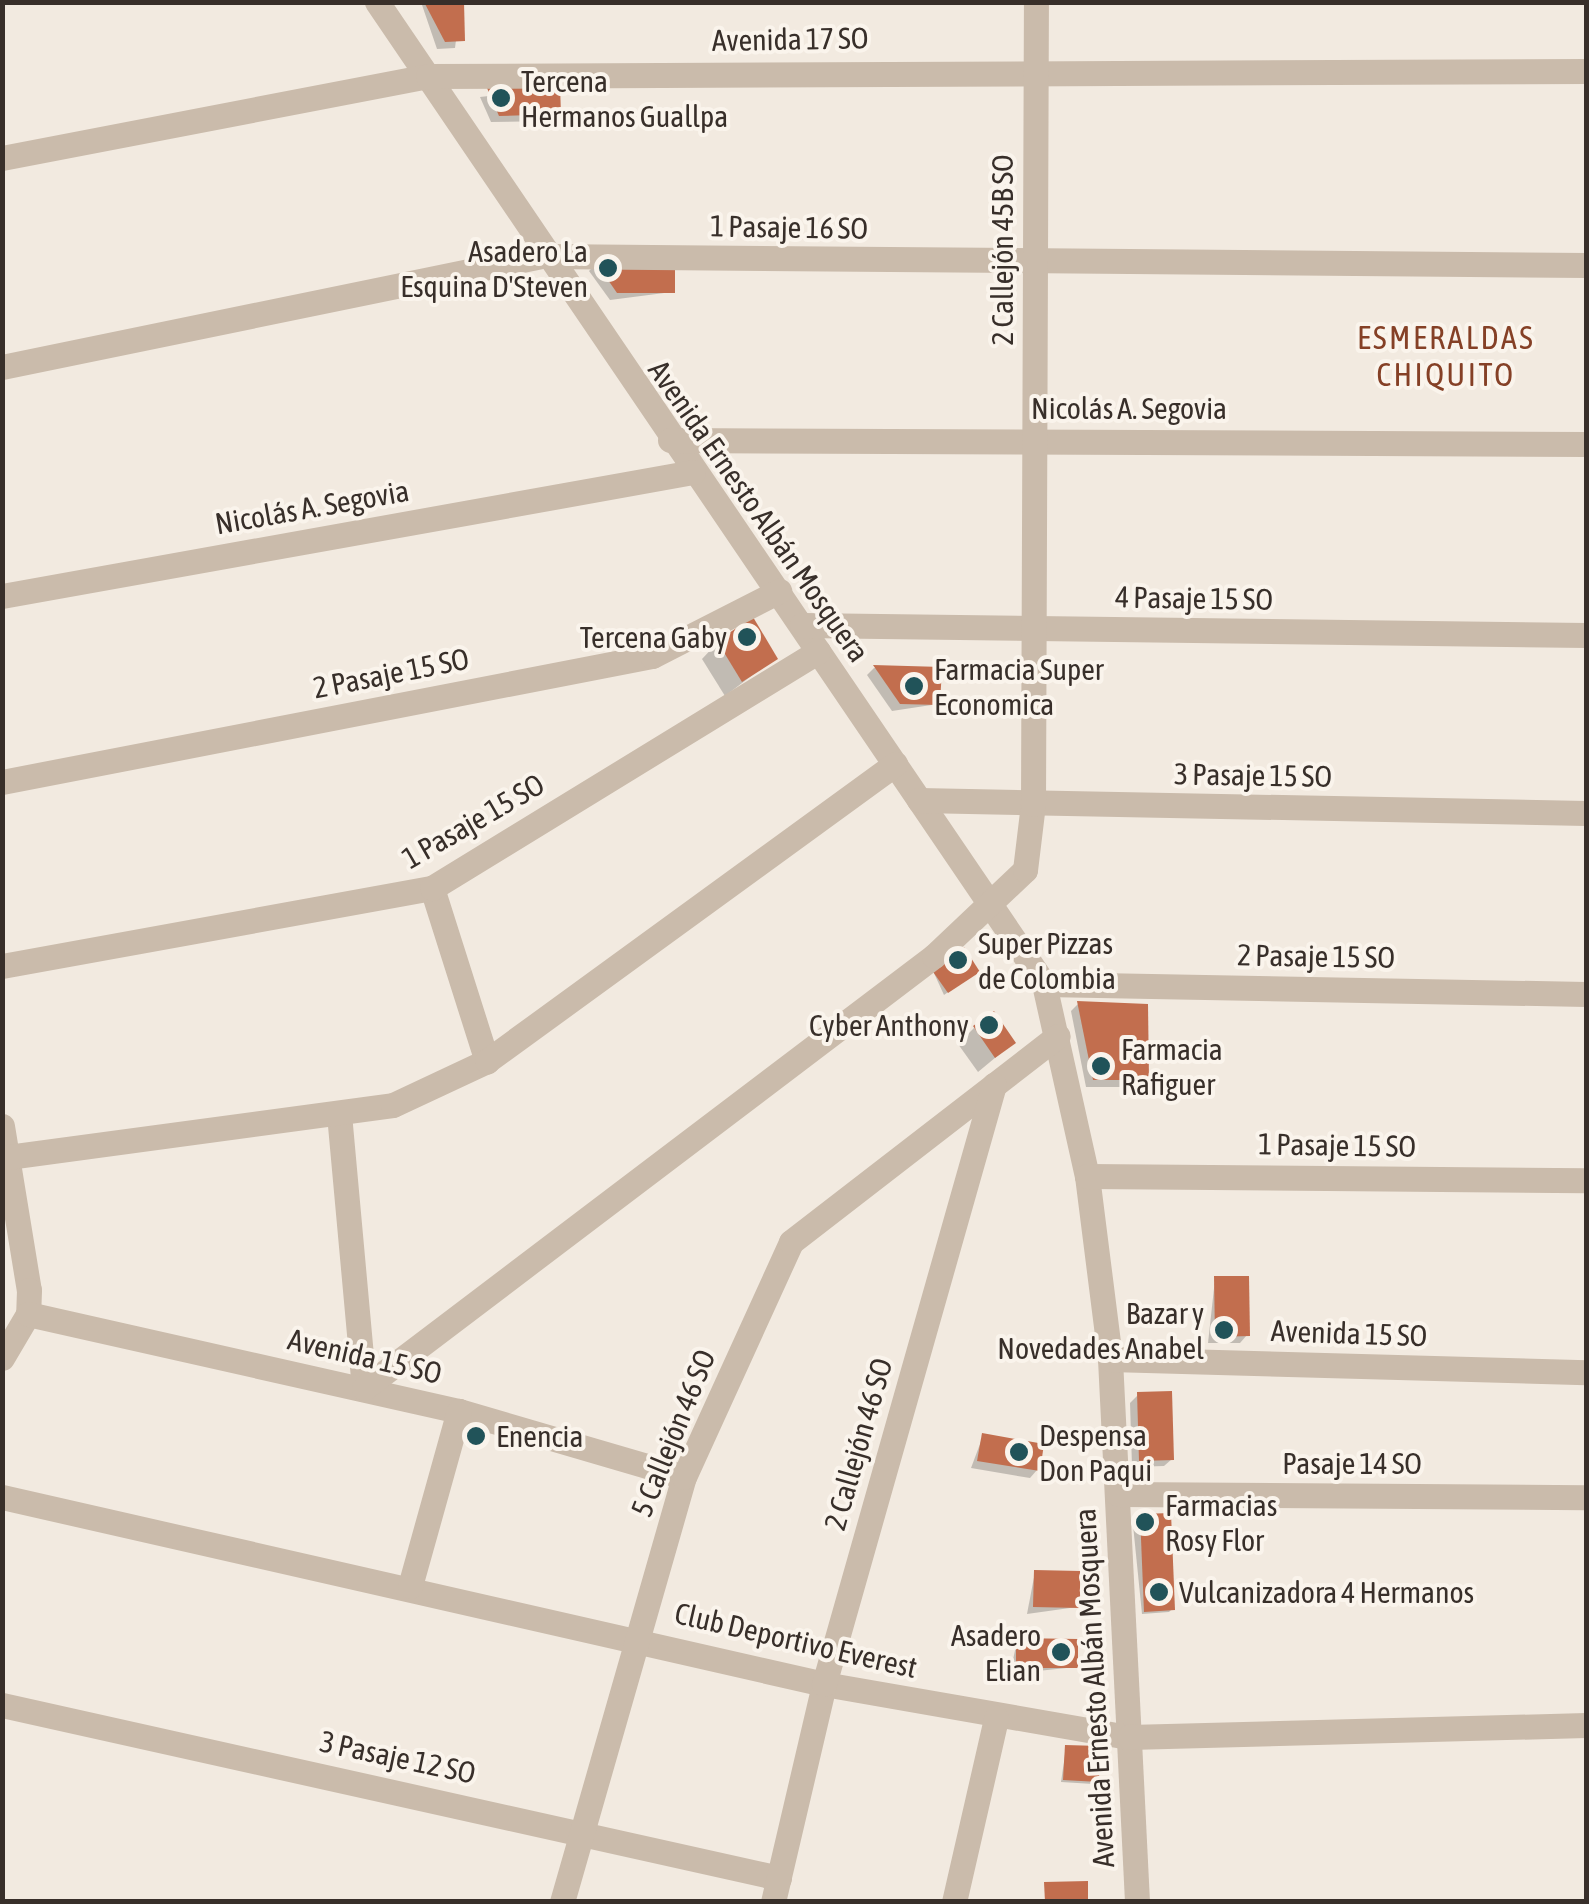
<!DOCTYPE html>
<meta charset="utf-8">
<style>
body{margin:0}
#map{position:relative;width:1589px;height:1904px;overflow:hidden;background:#f2eae0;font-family:"Asap Condensed",sans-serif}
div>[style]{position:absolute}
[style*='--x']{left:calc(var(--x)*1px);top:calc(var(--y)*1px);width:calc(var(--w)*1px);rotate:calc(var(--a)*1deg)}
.shadow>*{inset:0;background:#0003}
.building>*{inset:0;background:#c26e4e}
.minor>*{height:25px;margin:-12.5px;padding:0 12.5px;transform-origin:12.5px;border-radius:12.5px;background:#cabbab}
.dots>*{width:28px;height:28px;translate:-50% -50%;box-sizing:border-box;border:5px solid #faf4ec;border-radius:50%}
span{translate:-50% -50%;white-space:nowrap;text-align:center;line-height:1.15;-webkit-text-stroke:8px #faf4ec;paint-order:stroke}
.street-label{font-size:30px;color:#382f2a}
.poi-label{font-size:30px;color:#382f2a}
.left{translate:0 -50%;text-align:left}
.right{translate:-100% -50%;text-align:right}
.neighbourhood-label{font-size:32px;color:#854026;letter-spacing:2.5px}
.frame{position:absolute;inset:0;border:5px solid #382f2a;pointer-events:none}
</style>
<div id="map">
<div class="shadow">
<i style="clip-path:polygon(421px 2px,461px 2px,455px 48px,437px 49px)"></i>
<i style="clip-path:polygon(558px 88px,551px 121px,491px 122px,480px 97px)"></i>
<i style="clip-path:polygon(596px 264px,672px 292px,610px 300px,589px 271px)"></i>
<i style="clip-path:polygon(718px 642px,775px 658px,725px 696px,702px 659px)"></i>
<i style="clip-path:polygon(874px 668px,939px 670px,938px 704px,892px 711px,867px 675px)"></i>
<i style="clip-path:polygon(933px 971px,973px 974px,944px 995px)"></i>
<i style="clip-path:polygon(1078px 1004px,1146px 1079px,1139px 1087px,1086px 1087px,1071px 1011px)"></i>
<i style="clip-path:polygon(974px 1028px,1013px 1043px,978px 1072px,958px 1044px)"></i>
<i style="clip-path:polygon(1215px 1279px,1247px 1335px,1240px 1343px,1208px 1343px)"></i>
<i style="clip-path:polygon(1138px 1395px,1172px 1459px,1164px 1466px,1132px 1467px,1130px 1403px)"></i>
<i style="clip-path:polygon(983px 1436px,1037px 1470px,1030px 1478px,971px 1468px)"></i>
<i style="clip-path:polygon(1141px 1517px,1172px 1609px,1169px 1612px,1142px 1614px,1133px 1525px)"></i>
<i style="clip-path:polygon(1035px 1572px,1077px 1607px,1027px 1614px)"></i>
<i style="clip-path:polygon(1017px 1641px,1076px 1667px,1010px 1674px)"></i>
<i style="clip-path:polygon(1066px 1748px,1096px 1781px,1093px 1784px,1061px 1782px)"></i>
</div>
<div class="building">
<i style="clip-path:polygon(424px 2px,464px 2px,465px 41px,445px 42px)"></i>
<i style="clip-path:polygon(560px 86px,561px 114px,499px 116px,487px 88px)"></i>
<i style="clip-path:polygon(595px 261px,675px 262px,675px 293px,617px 293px)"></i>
<i style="clip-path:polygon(753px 617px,778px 659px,742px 682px,717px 641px)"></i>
<i style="clip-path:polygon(873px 665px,942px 667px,940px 705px,900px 704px)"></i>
<i style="clip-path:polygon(964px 947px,980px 972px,948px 993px,931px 969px)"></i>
<i style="clip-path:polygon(1077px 1001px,1148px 1004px,1149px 1080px,1093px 1080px)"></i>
<i style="clip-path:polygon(994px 1011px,1016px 1043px,995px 1058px,973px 1026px)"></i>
<i style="clip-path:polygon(1214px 1276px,1249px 1276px,1250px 1336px,1215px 1337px)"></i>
<i style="clip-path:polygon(1172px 1391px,1174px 1460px,1139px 1461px,1137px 1392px)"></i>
<i style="clip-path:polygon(982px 1433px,1044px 1444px,1040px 1471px,977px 1461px)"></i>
<i style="clip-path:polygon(1171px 1513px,1175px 1610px,1144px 1612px,1140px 1514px)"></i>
<i style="clip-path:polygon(1034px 1570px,1080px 1571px,1080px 1608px,1033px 1607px)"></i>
<i style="clip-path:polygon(1016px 1638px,1078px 1639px,1078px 1668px,1016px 1668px)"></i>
<i style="clip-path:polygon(1065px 1745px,1100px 1746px,1099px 1782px,1063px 1780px)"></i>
<i style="clip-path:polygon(1088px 1881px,1088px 1902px,1045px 1902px,1044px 1882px)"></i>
</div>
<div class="minor">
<i style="--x:377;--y:2;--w:1187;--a:55.81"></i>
<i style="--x:1044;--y:984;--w:197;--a:77.4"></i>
<i style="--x:1087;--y:1176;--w:184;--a:82.8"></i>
<i style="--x:1110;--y:1359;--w:544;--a:87.15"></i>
<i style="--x:2;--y:158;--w:434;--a:-10.9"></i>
<i style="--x:428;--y:76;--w:1158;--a:-0.25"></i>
<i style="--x:2;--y:367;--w:551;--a:-11.62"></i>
<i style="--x:542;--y:256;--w:1044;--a:0.49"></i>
<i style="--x:670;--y:440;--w:916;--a:0.25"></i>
<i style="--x:2;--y:596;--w:702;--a:-10.17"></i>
<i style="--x:802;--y:625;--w:784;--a:0.73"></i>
<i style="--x:2;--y:782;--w:662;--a:-10.97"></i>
<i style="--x:652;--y:656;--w:143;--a:-27.1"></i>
<i style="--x:919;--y:800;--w:667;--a:1.12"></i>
<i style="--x:432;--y:888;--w:182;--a:72.4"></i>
<i style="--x:2;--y:966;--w:437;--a:-10.3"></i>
<i style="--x:432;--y:888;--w:453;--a:-31.5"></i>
<i style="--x:1044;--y:984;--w:542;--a:1.06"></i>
<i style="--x:339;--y:1114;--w:275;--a:84.8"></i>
<i style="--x:2;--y:1126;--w:166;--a:80.7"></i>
<i style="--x:29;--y:1290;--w:24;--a:92"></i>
<i style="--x:28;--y:1314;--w:51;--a:120.6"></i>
<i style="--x:8;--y:1157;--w:388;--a:-7.7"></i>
<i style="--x:393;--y:1105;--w:104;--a:-25.1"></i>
<i style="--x:487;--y:1061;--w:505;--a:-36.05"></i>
<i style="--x:1087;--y:1176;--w:499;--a:0.5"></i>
<i style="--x:28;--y:1314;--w:442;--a:12.7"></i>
<i style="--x:459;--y:1411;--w:234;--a:16.3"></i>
<i style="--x:1110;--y:1359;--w:476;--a:1.6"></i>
<i style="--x:364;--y:1388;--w:715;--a:-37.16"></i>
<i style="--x:934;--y:956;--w:125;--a:-43.4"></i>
<i style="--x:1025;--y:870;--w:66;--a:-83.1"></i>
<i style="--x:1033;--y:804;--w:802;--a:-89.79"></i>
<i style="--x:1118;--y:1494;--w:468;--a:0.4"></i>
<i style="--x:2;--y:1497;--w:843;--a:12.82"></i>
<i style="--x:824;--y:1684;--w:310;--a:9.9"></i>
<i style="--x:1129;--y:1737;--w:457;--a:-1.5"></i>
<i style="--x:410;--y:1586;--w:182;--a:-74.4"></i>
<i style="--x:2;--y:1705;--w:796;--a:12.55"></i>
<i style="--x:562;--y:1902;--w:442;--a:-74"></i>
<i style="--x:684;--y:1477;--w:258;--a:-65.5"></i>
<i style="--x:791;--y:1242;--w:337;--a:-37.7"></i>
<i style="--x:773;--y:1902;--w:224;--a:-76.8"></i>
<i style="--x:824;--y:1684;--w:623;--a:-74.16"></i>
<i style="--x:954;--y:1902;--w:189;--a:-77.1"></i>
</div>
<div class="dots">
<i style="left:501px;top:98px;background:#215359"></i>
<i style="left:608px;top:268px;background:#215359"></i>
<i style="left:747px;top:637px;background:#215359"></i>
<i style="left:914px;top:686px;background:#215359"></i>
<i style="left:958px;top:960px;background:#215359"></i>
<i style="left:989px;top:1025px;background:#215359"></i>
<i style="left:1101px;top:1066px;background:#215359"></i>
<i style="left:1224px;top:1330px;background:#215359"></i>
<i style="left:476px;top:1436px;background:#215359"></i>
<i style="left:1019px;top:1452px;background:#215359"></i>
<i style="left:1145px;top:1522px;background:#215359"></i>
<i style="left:1159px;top:1592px;background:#215359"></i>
<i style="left:1061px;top:1652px;background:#215359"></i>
</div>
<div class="street-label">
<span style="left:790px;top:39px;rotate:-1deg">Avenida 17 SO</span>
<span style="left:789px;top:227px;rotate:1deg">1 Pasaje 16 SO</span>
<span style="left:1002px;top:250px;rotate:-90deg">2 Callejón 45B SO</span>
<span style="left:1129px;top:408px">Nicolás A. Segovia</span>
<span style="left:312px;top:507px;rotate:-10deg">Nicolás A. Segovia</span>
<span style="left:759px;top:511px;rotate:55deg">Avenida Ernesto Albán Mosquera</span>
<span style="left:1194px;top:598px;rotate:1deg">4 Pasaje 15 SO</span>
<span style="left:391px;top:673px;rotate:-11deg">2 Pasaje 15 SO</span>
<span style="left:1253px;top:775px;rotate:1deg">3 Pasaje 15 SO</span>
<span style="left:473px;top:821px;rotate:-30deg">1 Pasaje 15 SO</span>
<span style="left:1316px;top:956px;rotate:1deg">2 Pasaje 15 SO</span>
<span style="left:1337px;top:1145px;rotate:1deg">1 Pasaje 15 SO</span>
<span style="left:1349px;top:1333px;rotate:2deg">Avenida 15 SO</span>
<span style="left:365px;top:1356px;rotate:13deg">Avenida 15 SO</span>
<span style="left:673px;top:1433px;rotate:-68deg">5 Callejón 46 SO</span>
<span style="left:858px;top:1444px;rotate:-74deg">2 Callejón 46 SO</span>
<span style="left:1352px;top:1463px">Pasaje 14 SO</span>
<span style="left:796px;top:1640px;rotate:13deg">Club Deportivo Everest</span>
<span style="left:1094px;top:1688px;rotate:-93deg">Avenida Ernesto Albán Mosquera</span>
<span style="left:398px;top:1757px;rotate:12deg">3 Pasaje 12 SO</span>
</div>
<div class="poi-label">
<span class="left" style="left:521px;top:98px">Tercena<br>Hermanos Guallpa</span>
<span class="right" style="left:588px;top:268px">Asadero La<br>Esquina D'Steven</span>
<span class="right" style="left:727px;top:637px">Tercena Gaby</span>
<span class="left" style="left:934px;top:686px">Farmacia Super<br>Economica</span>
<span class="left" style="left:978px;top:960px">Super Pizzas<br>de Colombia</span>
<span class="right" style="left:969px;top:1025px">Cyber Anthony</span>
<span class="left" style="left:1121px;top:1066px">Farmacia<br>Rafiguer</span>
<span class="right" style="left:1204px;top:1330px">Bazar y<br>Novedades Anabel</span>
<span class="left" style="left:1039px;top:1452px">Despensa<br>Don Paqui</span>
<span class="left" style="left:496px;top:1436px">Enencia</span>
<span class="left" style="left:1165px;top:1522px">Farmacias<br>Rosy Flor</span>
<span class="left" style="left:1179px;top:1592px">Vulcanizadora 4 Hermanos</span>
<span class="right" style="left:1041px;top:1652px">Asadero<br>Elian</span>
</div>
<div class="neighbourhood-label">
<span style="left:1446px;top:357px">ESMERALDAS<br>CHIQUITO</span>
</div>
<div class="frame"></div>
</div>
